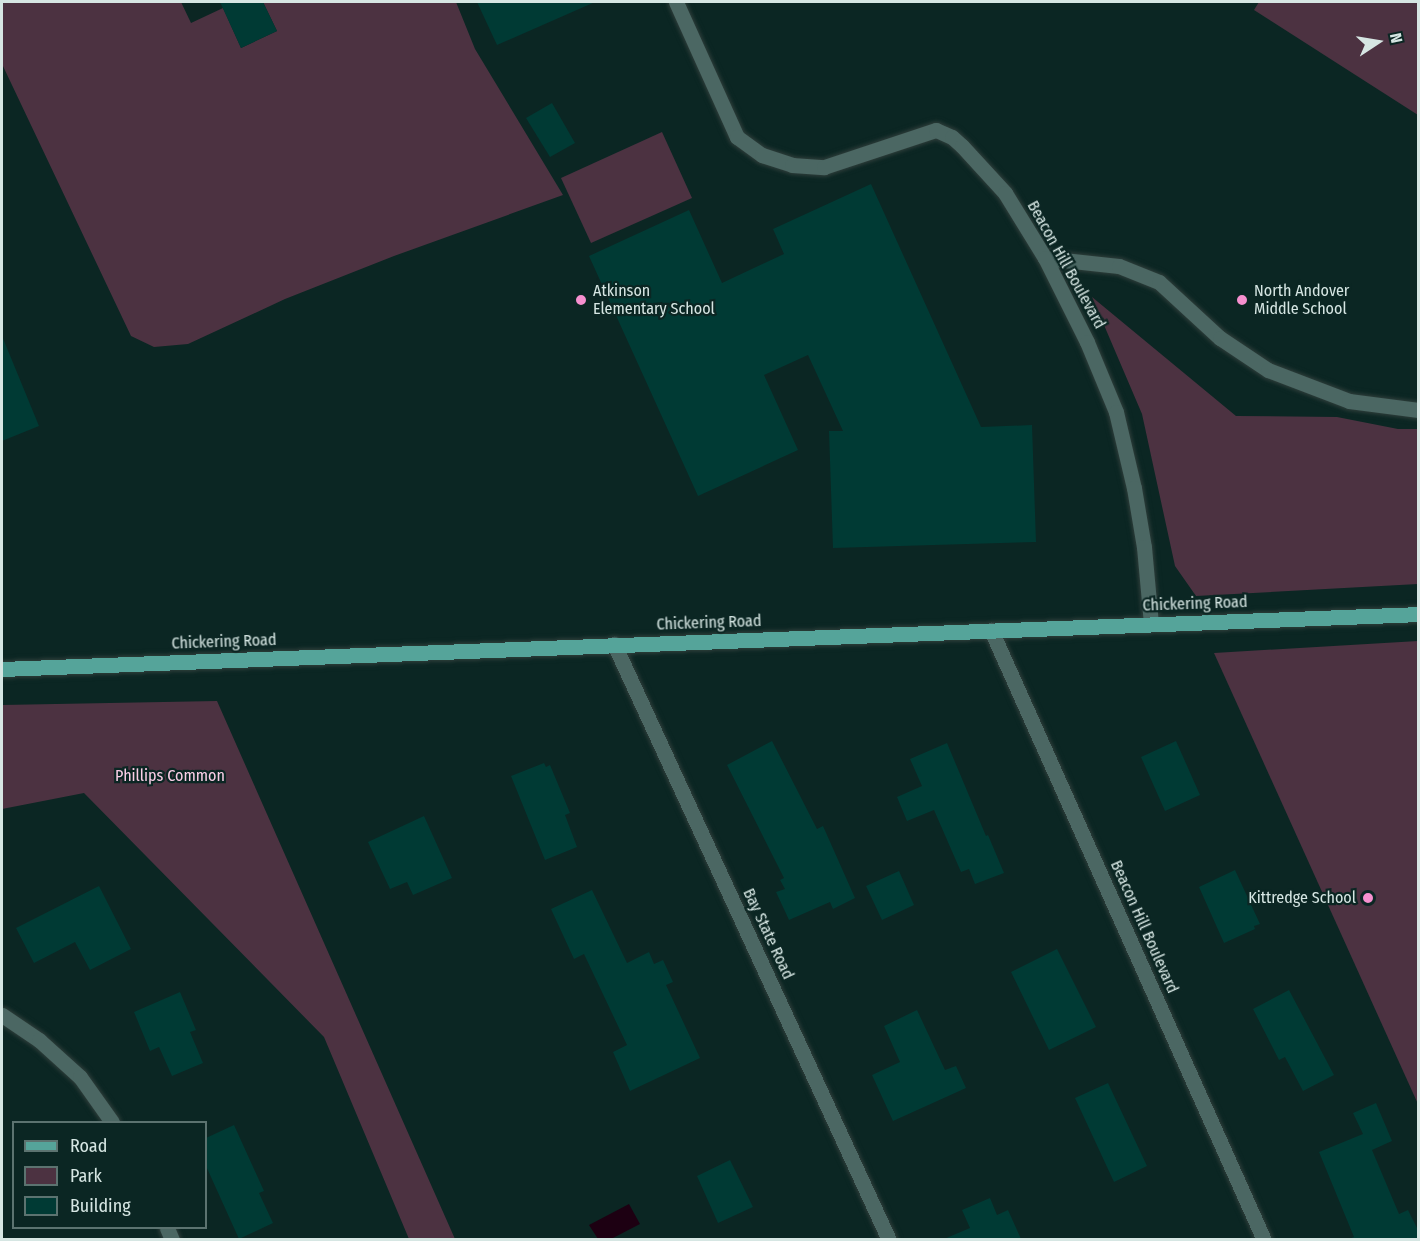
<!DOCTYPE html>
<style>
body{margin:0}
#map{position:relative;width:1420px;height:1241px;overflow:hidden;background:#0b2623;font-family:"Fira Sans Condensed",sans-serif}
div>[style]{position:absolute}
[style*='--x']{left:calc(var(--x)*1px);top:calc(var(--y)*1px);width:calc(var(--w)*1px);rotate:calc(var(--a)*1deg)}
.green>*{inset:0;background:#4c3241}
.water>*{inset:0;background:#1d0012}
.building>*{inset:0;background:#003a34}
.roads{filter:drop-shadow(0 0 2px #2f3e3b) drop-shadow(0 0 2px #2f3e3b)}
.service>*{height:15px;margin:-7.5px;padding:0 7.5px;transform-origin:7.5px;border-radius:7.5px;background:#4b6763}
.minor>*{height:15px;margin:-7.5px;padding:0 7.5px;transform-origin:7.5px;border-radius:7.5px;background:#4b6763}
.primary>*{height:15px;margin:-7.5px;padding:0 7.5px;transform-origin:7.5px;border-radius:7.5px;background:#55a49a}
.dots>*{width:16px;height:16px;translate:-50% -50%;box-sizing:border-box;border:3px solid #0b2623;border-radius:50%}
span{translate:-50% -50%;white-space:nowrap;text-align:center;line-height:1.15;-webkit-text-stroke:4.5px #0b2623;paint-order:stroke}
.street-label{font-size:16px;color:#d6e6e3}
.poi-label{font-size:16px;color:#d6e6e3}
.left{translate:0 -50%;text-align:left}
.right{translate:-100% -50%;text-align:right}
.park-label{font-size:16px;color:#fbcee7}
.frame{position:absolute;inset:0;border:3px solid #d6e6e3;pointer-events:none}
.legend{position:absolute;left:12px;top:1121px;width:195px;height:108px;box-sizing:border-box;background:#0b2623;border:2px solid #5c7370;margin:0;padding:8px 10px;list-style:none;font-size:18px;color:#d6e6e3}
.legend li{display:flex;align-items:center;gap:12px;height:30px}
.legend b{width:30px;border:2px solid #5c7370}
.north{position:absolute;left:1348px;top:12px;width:60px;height:60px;-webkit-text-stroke:4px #0b2623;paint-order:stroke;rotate:78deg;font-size:16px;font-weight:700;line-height:24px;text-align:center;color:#d6e6e3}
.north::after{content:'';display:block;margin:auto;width:21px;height:27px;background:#d6e6e3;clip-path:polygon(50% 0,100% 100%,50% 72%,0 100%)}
</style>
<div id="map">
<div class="green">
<i style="clip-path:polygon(2px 2px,181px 2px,191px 23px,223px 8px,241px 48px,277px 31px,263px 2px,456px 2px,475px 49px,563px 195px,394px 256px,285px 299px,188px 344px,154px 347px,131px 336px,2px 64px)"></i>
<i style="clip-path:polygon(1259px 2px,1418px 2px,1418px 115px,1254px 10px)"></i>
<i style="clip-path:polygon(662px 132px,692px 198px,591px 243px,561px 178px)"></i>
<i style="clip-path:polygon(1092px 297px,1236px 416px,1337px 417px,1398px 429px,1418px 429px,1418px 584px,1196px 596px,1175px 566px,1142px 414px)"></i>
<i style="clip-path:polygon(1418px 641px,1418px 1104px,1214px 653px)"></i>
<i style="clip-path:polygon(217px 701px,455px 1239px,409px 1239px,324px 1037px,84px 793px,2px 809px,2px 705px)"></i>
</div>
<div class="water">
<i style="clip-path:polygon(629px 1204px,640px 1224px,611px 1239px,598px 1239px,589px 1225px)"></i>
</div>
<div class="building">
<i style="clip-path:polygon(220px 2px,263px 2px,277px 31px,241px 48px)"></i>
<i style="clip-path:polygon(477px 2px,595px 2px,497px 45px)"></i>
<i style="clip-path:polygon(552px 103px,575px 143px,550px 157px,526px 118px)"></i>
<i style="clip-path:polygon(871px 184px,981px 427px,1032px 425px,1036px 542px,833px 548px,829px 431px,843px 431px,808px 355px,764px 375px,798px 450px,698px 496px,589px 256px,689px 210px,722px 283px,784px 254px,773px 229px)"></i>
<i style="clip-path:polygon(2px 336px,39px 426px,2px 441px)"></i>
<i style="clip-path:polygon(772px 741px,817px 829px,823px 826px,855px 898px,833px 909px,830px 902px,789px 920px,776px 892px,785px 889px,780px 880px,784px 878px,727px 765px)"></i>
<i style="clip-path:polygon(1176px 741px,1200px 795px,1165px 811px,1141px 757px)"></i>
<i style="clip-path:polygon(947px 743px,986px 836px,988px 835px,1004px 873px,975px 884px,969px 869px,961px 872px,934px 810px,907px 821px,897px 797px,922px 786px,910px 759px)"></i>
<i style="clip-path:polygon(544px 763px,546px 767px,550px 765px,570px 813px,565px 815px,577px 847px,545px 860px,511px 776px)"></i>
<i style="clip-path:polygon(424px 816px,452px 878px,413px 895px,407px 882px,390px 889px,368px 842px)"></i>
<i style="clip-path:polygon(1235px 870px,1260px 924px,1254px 926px,1255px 929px,1224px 943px,1199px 887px)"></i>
<i style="clip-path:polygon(899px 871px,914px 905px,882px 920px,866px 886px)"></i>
<i style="clip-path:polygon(99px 886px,131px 949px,90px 970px,75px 942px,34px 963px,16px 928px)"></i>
<i style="clip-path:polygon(592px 890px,627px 963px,649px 952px,654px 964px,663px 960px,673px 982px,666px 985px,700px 1058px,630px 1091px,613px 1052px,627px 1045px,584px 954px,574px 959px,551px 909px)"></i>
<i style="clip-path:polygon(1057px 949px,1096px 1027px,1049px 1050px,1011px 972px)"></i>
<i style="clip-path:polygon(1289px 990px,1334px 1075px,1303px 1091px,1285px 1057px,1279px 1060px,1253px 1009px)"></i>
<i style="clip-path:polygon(180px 992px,196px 1030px,190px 1032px,203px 1063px,172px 1076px,159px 1047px,150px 1051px,134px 1012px)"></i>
<i style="clip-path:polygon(917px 1010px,945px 1070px,956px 1066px,966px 1088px,893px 1121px,872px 1075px,900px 1062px,884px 1026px)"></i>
<i style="clip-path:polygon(1108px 1083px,1147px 1166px,1114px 1182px,1075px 1098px)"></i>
<i style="clip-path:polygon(1376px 1103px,1392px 1141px,1372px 1150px,1399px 1214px,1408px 1210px,1419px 1232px,1419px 1239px,1349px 1239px,1354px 1237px,1319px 1152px,1363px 1134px,1353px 1113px)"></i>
<i style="clip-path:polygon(234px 1125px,264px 1191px,259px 1193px,273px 1223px,239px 1239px,206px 1166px,206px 1138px)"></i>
<i style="clip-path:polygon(730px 1160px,753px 1207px,718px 1223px,697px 1176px)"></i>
<i style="clip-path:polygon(990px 1198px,997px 1215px,1008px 1210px,1021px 1239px,944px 1239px,970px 1228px,962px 1210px)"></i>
</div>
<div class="roads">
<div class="service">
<i style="--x:1045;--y:258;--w:74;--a:6.2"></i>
<i style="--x:1119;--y:266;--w:43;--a:21.8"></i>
<i style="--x:1159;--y:282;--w:83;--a:42.6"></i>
<i style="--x:1220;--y:338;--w:58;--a:33.7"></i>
<i style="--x:1268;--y:370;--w:87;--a:20.9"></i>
<i style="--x:1349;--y:401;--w:70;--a:7.4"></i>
</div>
<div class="minor">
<i style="--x:676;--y:2;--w:148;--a:65.7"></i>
<i style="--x:737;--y:137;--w:31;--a:36"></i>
<i style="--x:762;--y:155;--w:32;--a:18"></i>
<i style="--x:792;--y:165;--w:32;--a:4"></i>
<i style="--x:824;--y:167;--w:118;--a:-18.3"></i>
<i style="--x:936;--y:130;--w:17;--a:24"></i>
<i style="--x:952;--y:137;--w:13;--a:42"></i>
<i style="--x:962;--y:146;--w:64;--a:47.5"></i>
<i style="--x:1005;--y:193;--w:76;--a:58.4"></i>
<i style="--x:1045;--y:258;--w:94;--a:63.4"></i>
<i style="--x:1087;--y:342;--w:76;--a:67.5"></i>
<i style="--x:1116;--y:412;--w:78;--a:76.7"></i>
<i style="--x:1134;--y:488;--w:60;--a:80.4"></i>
<i style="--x:1144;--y:547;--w:77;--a:84.8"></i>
<i style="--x:991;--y:630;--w:668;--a:65.89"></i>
<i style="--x:614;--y:644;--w:656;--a:65.23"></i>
<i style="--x:2;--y:1015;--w:45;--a:34"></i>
<i style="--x:39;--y:1040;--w:55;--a:42.1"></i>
<i style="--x:80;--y:1077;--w:55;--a:54.6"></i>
<i style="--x:167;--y:1228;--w:13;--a:67"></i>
</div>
<div class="primary">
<i style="--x:2;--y:669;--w:1417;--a:-2.22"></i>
</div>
</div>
<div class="dots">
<i style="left:581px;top:300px;background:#f690cf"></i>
<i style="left:1242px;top:300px;background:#f690cf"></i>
<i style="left:1368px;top:898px;background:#f690cf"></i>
</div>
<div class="street-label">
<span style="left:1066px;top:265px;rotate:61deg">Beacon Hill Boulevard</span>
<span style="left:1195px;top:604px;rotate:-2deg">Chickering Road</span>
<span style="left:709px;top:623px;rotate:-2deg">Chickering Road</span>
<span style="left:224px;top:642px;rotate:-2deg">Chickering Road</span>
<span style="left:1144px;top:927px;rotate:66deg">Beacon Hill Boulevard</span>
<span style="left:768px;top:934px;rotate:65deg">Bay State Road</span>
</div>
<div class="poi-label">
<span class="left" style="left:593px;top:300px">Atkinson<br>Elementary School</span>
<span class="left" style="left:1254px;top:300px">North Andover<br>Middle School</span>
<span class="right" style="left:1356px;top:898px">Kittredge School</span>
</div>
<div class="park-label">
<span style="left:170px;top:776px">Phillips Common</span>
</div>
<div class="frame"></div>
<ul class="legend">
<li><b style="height:8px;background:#55a49a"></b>Road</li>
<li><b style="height:16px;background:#4c3241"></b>Park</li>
<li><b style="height:16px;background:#003a34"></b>Building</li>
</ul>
<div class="north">N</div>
</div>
